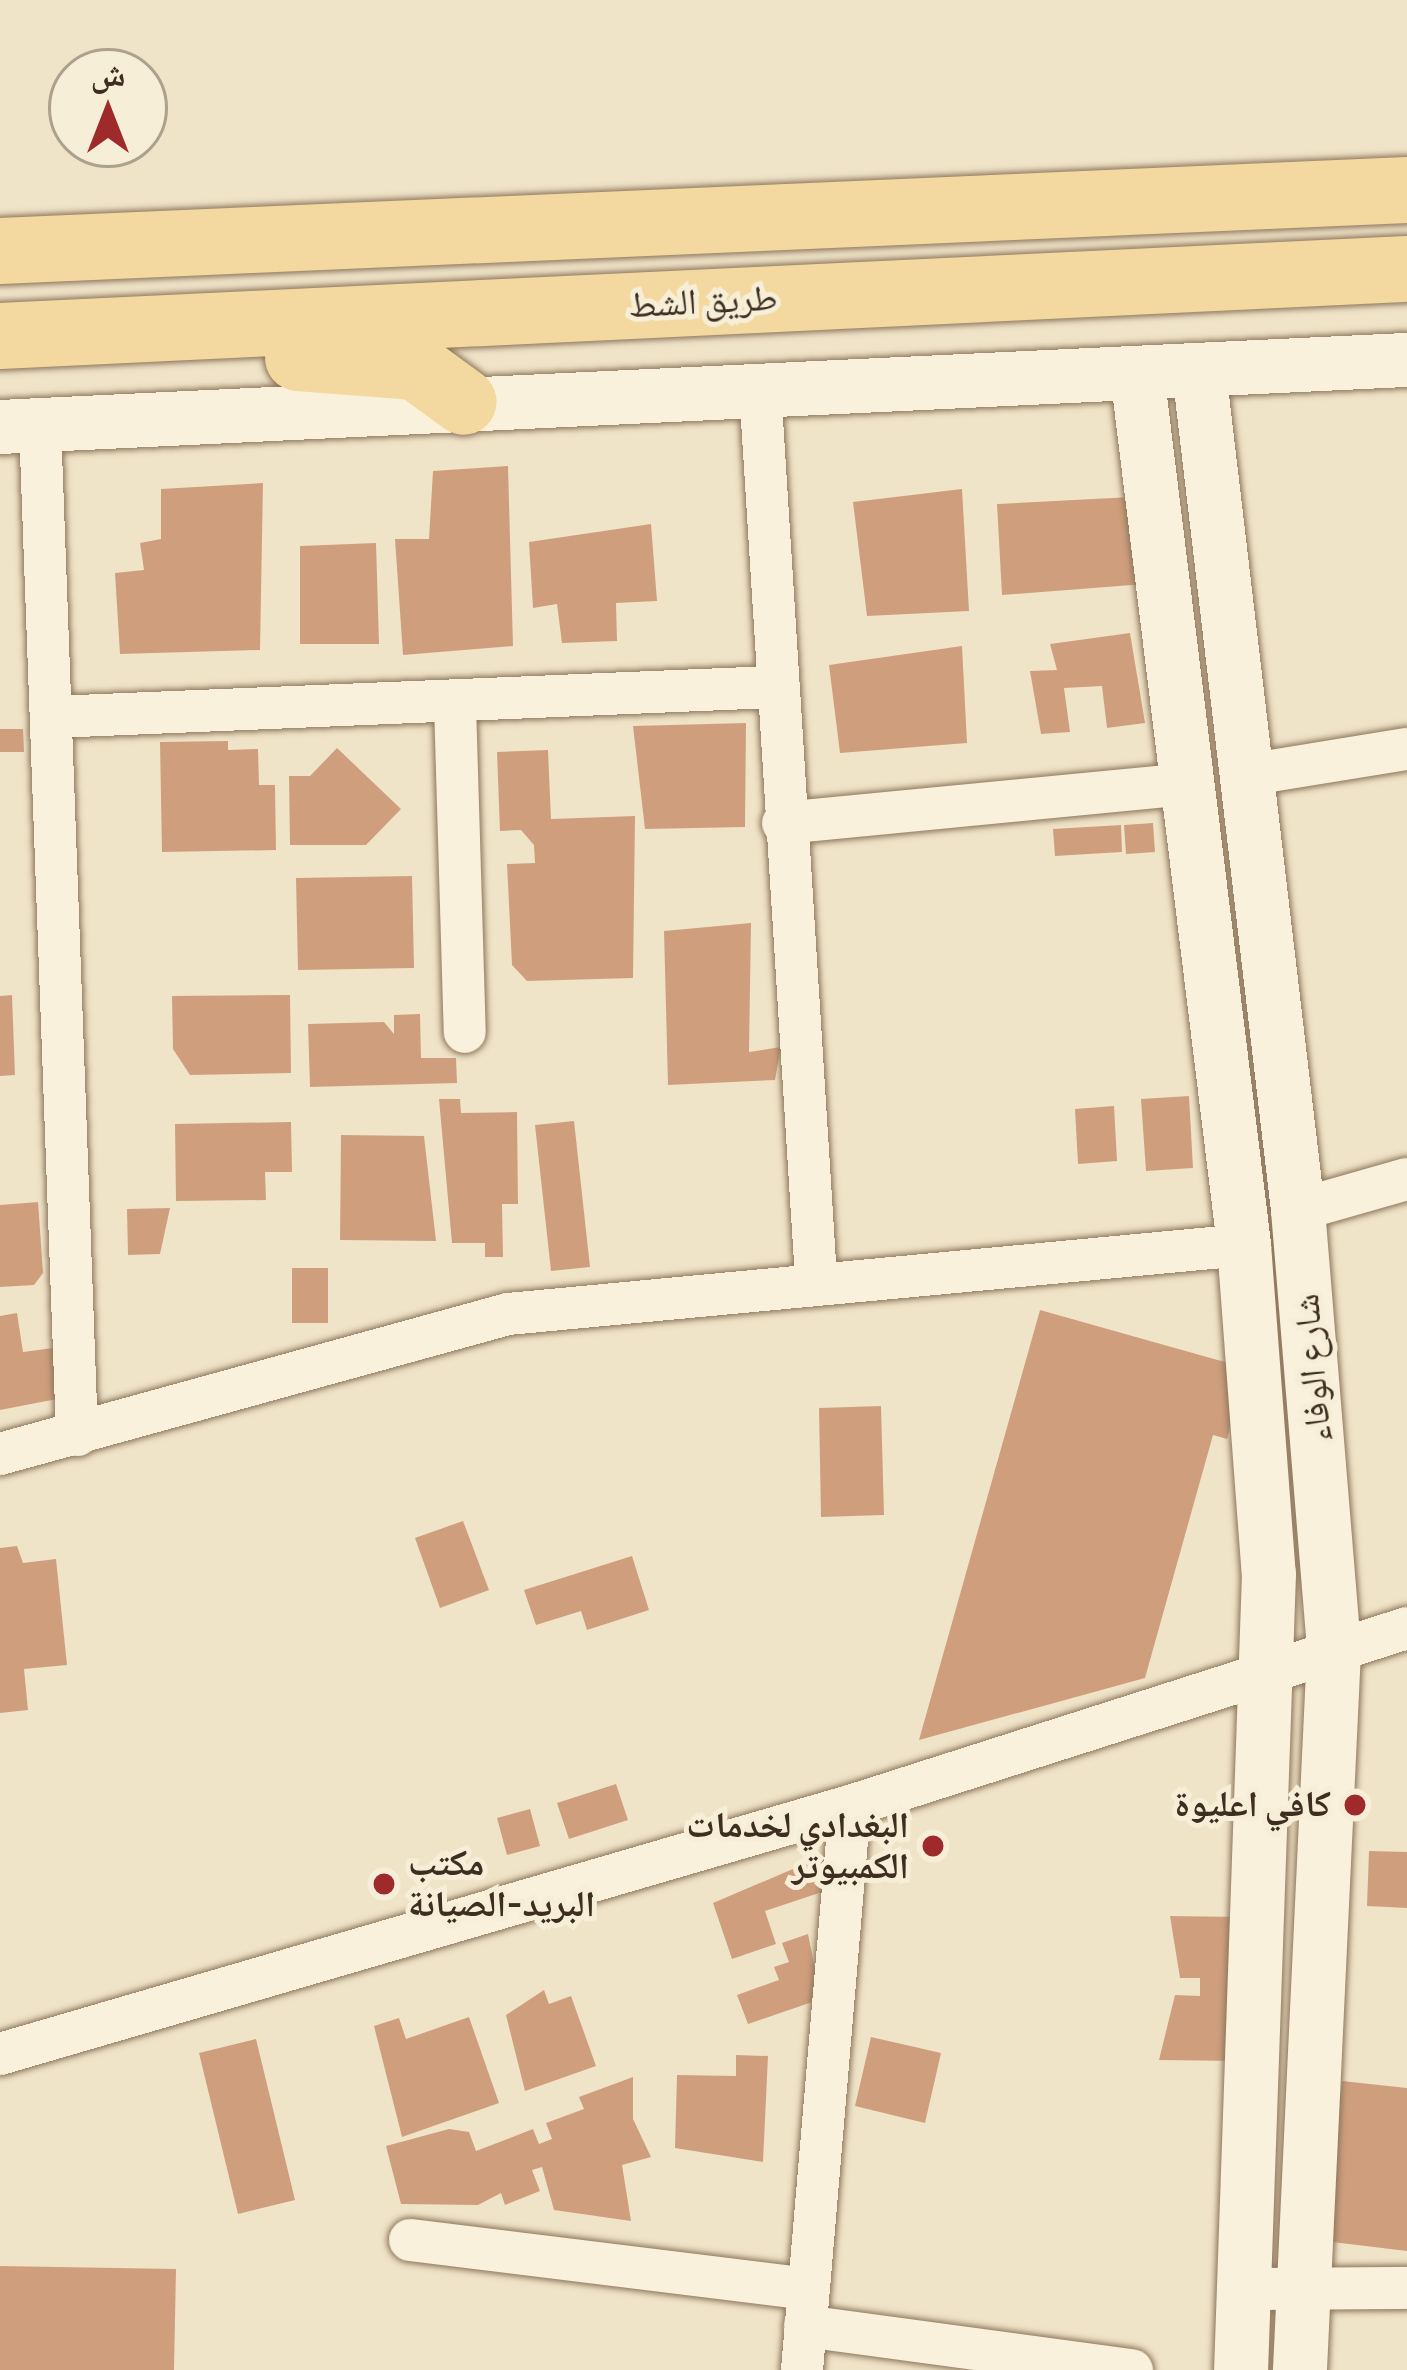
<!DOCTYPE html>
<meta charset="utf-8">
<style>
body{margin:0}
#map{position:relative;width:1407px;height:2370px;overflow:hidden;background:#f0e4c8;font-family:Bitter,"Noto Naskh Arabic",serif}
div>[style]{position:absolute}
[style*='--x']{left:calc(var(--x)*1px);top:calc(var(--y)*1px);width:calc(var(--w)*1px);rotate:calc(var(--a)*1deg)}
.building>*{inset:0;background:#cf9f7d}
.roads{filter:drop-shadow(0 0 3px #8d765c) drop-shadow(0 0 3px #8d765c)}
.minor>*{height:42px;margin:-21px;padding:0 21px;transform-origin:21px;border-radius:21px;background:#faf1dc}
.tertiary>*{height:54px;margin:-27px;padding:0 27px;transform-origin:27px;border-radius:27px;background:#faf1dc}
.primary>*{height:66px;margin:-33px;padding:0 33px;transform-origin:33px;border-radius:33px;background:#f3d9a0}
.dots>*{width:33px;height:33px;translate:-50% -50%;box-sizing:border-box;border:6px solid #f7eed8;border-radius:50%}
span{translate:-50% -50%;white-space:nowrap;text-align:center;line-height:1.15;-webkit-text-stroke:10px #f7eed8;paint-order:stroke}
.street-label{font-size:36px;color:#3d2e20}
.poi-label{font-size:36px;color:#3d2e20;font-weight:700}
.right{translate:-100% -50%;text-align:right}
.left{translate:0 -50%;text-align:left}
.north{position:absolute;left:48px;top:48px;width:120px;height:120px;box-sizing:border-box;background:#f7eed8;border:3px solid #ada18e;border-radius:50%;rotate:0deg;font-size:33px;font-weight:700;line-height:48px;text-align:center;color:#3d2e20}
.north::after{content:'';display:block;margin:auto;width:42px;height:54px;background:#9e2a2b;clip-path:polygon(50% 0,100% 100%,50% 72%,0 100%)}
</style>
<div id="map">
<div class="building">
<i style="clip-path:polygon(508px 466px,513px 646px,403px 655px,395px 539px,429px 539px,433px 471px)"></i>
<i style="clip-path:polygon(263px 483px,260px 650px,120px 654px,115px 573px,144px 570px,140px 543px,161px 539px,161px 489px)"></i>
<i style="clip-path:polygon(962px 489px,969px 611px,867px 616px,853px 502px)"></i>
<i style="clip-path:polygon(1132px 497px,1145px 584px,1002px 595px,997px 504px)"></i>
<i style="clip-path:polygon(651px 524px,657px 601px,616px 603px,617px 641px,562px 643px,557px 604px,533px 608px,529px 542px)"></i>
<i style="clip-path:polygon(376px 543px,379px 644px,300px 644px,300px 546px)"></i>
<i style="clip-path:polygon(1130px 633px,1145px 723px,1107px 728px,1102px 686px,1064px 688px,1070px 732px,1041px 734px,1030px 671px,1057px 670px,1050px 644px)"></i>
<i style="clip-path:polygon(962px 646px,967px 743px,840px 753px,829px 665px)"></i>
<i style="clip-path:polygon(746px 723px,745px 827px,645px 829px,633px 726px)"></i>
<i style="clip-path:polygon(0 729px,23px 729px,24px 752px,0 752px)"></i>
<i style="clip-path:polygon(228px 741px,228px 750px,258px 749px,259px 785px,275px 785px,276px 850px,162px 852px,160px 742px)"></i>
<i style="clip-path:polygon(337px 748px,401px 809px,366px 845px,290px 845px,289px 776px,310px 776px)"></i>
<i style="clip-path:polygon(548px 750px,551px 819px,635px 816px,633px 978px,527px 981px,512px 965px,507px 864px,535px 863px,534px 845px,521px 830px,500px 831px,497px 752px)"></i>
<i style="clip-path:polygon(1153px 823px,1155px 852px,1126px 854px,1124px 825px)"></i>
<i style="clip-path:polygon(1121px 825px,1122px 852px,1055px 856px,1053px 829px)"></i>
<i style="clip-path:polygon(412px 876px,414px 968px,298px 970px,296px 878px)"></i>
<i style="clip-path:polygon(751px 923px,749px 1052px,781px 1047px,775px 1080px,668px 1085px,664px 931px)"></i>
<i style="clip-path:polygon(12px 995px,15px 1075px,0 1076px,0 996px)"></i>
<i style="clip-path:polygon(290px 995px,291px 1073px,190px 1075px,173px 1049px,172px 996px)"></i>
<i style="clip-path:polygon(420px 1014px,421px 1058px,456px 1058px,457px 1083px,310px 1087px,308px 1024px,384px 1022px,394px 1034px,394px 1015px)"></i>
<i style="clip-path:polygon(1189px 1096px,1193px 1168px,1146px 1171px,1141px 1099px)"></i>
<i style="clip-path:polygon(439px 1099px,460px 1099px,461px 1113px,517px 1112px,518px 1204px,502px 1204px,503px 1257px,485px 1257px,485px 1243px,452px 1243px)"></i>
<i style="clip-path:polygon(1114px 1106px,1117px 1161px,1078px 1164px,1075px 1109px)"></i>
<i style="clip-path:polygon(574px 1121px,590px 1267px,551px 1271px,535px 1125px)"></i>
<i style="clip-path:polygon(291px 1122px,292px 1172px,265px 1172px,266px 1200px,176px 1201px,175px 1124px)"></i>
<i style="clip-path:polygon(341px 1135px,424px 1136px,436px 1241px,340px 1240px)"></i>
<i style="clip-path:polygon(38px 1202px,43px 1273px,34px 1285px,0 1287px,0 1205px)"></i>
<i style="clip-path:polygon(170px 1208px,160px 1254px,128px 1255px,127px 1209px)"></i>
<i style="clip-path:polygon(292px 1268px,328px 1268px,328px 1323px,292px 1323px)"></i>
<i style="clip-path:polygon(1040px 1310px,1246px 1368px,1227px 1439px,1213px 1435px,1145px 1678px,919px 1740px)"></i>
<i style="clip-path:polygon(17px 1313px,23px 1352px,53px 1348px,57px 1399px,0 1410px,0 1316px)"></i>
<i style="clip-path:polygon(881px 1406px,884px 1515px,821px 1517px,819px 1408px)"></i>
<i style="clip-path:polygon(463px 1521px,489px 1590px,440px 1608px,415px 1538px)"></i>
<i style="clip-path:polygon(17px 1546px,23px 1563px,56px 1559px,67px 1665px,24px 1669px,28px 1710px,0 1713px,0 1548px)"></i>
<i style="clip-path:polygon(632px 1556px,649px 1610px,587px 1630px,581px 1611px,536px 1625px,524px 1590px)"></i>
<i style="clip-path:polygon(616px 1784px,628px 1820px,569px 1839px,557px 1803px)"></i>
<i style="clip-path:polygon(530px 1809px,540px 1846px,507px 1855px,497px 1818px)"></i>
<i style="clip-path:polygon(1369px 1851px,1407px 1852px,1407px 1908px,1367px 1906px)"></i>
<i style="clip-path:polygon(821px 1857px,837px 1869px,837px 1887px,765px 1911px,776px 1944px,732px 1959px,713px 1903px)"></i>
<i style="clip-path:polygon(1170px 1916px,1240px 1917px,1238px 2061px,1159px 2060px,1175px 1995px,1200px 1996px,1200px 1978px,1180px 1978px)"></i>
<i style="clip-path:polygon(808px 1934px,821px 1999px,748px 2024px,737px 1995px,779px 1980px,774px 1967px,789px 1962px,782px 1943px)"></i>
<i style="clip-path:polygon(544px 1990px,549px 2004px,571px 1996px,596px 2066px,525px 2091px,506px 2015px)"></i>
<i style="clip-path:polygon(469px 2017px,499px 2103px,402px 2137px,374px 2026px,399px 2018px,406px 2039px)"></i>
<i style="clip-path:polygon(871px 2037px,941px 2053px,925px 2123px,855px 2106px)"></i>
<i style="clip-path:polygon(256px 2039px,295px 2200px,238px 2214px,199px 2053px)"></i>
<i style="clip-path:polygon(736px 2055px,768px 2056px,763px 2162px,675px 2148px,677px 2075px,736px 2076px)"></i>
<i style="clip-path:polygon(633px 2077px,633px 2119px,651px 2157px,622px 2165px,631px 2221px,554px 2210px,542px 2167px,532px 2170px,540px 2191px,505px 2205px,501px 2193px,478px 2205px,401px 2204px,386px 2146px,449px 2129px,469px 2132px,476px 2151px,533px 2129px,539px 2144px,552px 2139px,546px 2123px,584px 2109px,579px 2097px)"></i>
<i style="clip-path:polygon(1342px 2081px,1407px 2088px,1407px 2251px,1324px 2241px)"></i>
<i style="clip-path:polygon(0 2266px,176px 2269px,174px 2370px,0 2370px)"></i>
</div>
<div class="roads">
<div class="minor">
<i style="--x:760;--y:388;--w:891;--a:86.4"></i>
<i style="--x:40;--y:425;--w:1011;--a:87.9"></i>
<i style="--x:455;--y:704;--w:328;--a:88.3"></i>
<i style="--x:54;--y:717;--w:721;--a:-2.39"></i>
<i style="--x:1246;--y:775;--w:163;--a:-9.2"></i>
<i style="--x:783;--y:823;--w:410;--a:-5.5"></i>
<i style="--x:1298;--y:1210;--w:113;--a:-15.9"></i>
<i style="--x:0;--y:1454;--w:527;--a:-15.41"></i>
<i style="--x:508;--y:1314;--w:739;--a:-5.36"></i>
<i style="--x:0;--y:2054;--w:885;--a:-16.27"></i>
<i style="--x:850;--y:1806;--w:585;--a:-17.72"></i>
<i style="--x:410;--y:2240;--w:400;--a:7"></i>
<i style="--x:1246;--y:2289;--w:161;--a:-0.4"></i>
<i style="--x:805;--y:2326;--w:330;--a:7.7"></i>
<i style="--x:802;--y:2370;--w:566;--a:-85.14"></i>
</div>
<div class="tertiary">
<i style="--x:1199;--y:371;--w:845;--a:83.27"></i>
<i style="--x:1298;--y:1210;--w:442;--a:85.3"></i>
<i style="--x:1334;--y:1651;--w:720;--a:92.71"></i>
<i style="--x:1137;--y:373;--w:879;--a:83"></i>
<i style="--x:1244;--y:1245;--w:330;--a:85.7"></i>
<i style="--x:1269;--y:1574;--w:796;--a:92.01"></i>
<i style="--x:0;--y:427;--w:1409;--a:-2.73"></i>
</div>
<div class="primary">
<i style="--x:0;--y:251;--w:1408;--a:-2.48"></i>
<i style="--x:0;--y:336;--w:1409;--a:-2.73"></i>
<i style="--x:298;--y:358;--w:118;--a:4.4"></i>
<i style="--x:416;--y:367;--w:59;--a:36.1"></i>
</div>
</div>
<div class="dots">
<i style="left:1355px;top:1805px;background:#9e2a2b"></i>
<i style="left:933px;top:1846px;background:#9e2a2b"></i>
<i style="left:384px;top:1884px;background:#9e2a2b"></i>
</div>
<div class="street-label">
<span style="left:703px;top:302px;rotate:-3deg">طريق الشط</span>
<span style="left:1313px;top:1368px;rotate:-95deg">شارع الوفاء</span>
</div>
<div class="poi-label">
<span class="right" style="left:1331px;top:1805px">كافي اعليوة</span>
<span class="right" style="left:909px;top:1846px">البغدادي لخدمات<br>الكمبيوتر</span>
<span class="left" style="left:408px;top:1884px">مكتب<br>البريد-الصيانة</span>
</div>
<div class="north">ش</div>
</div>
